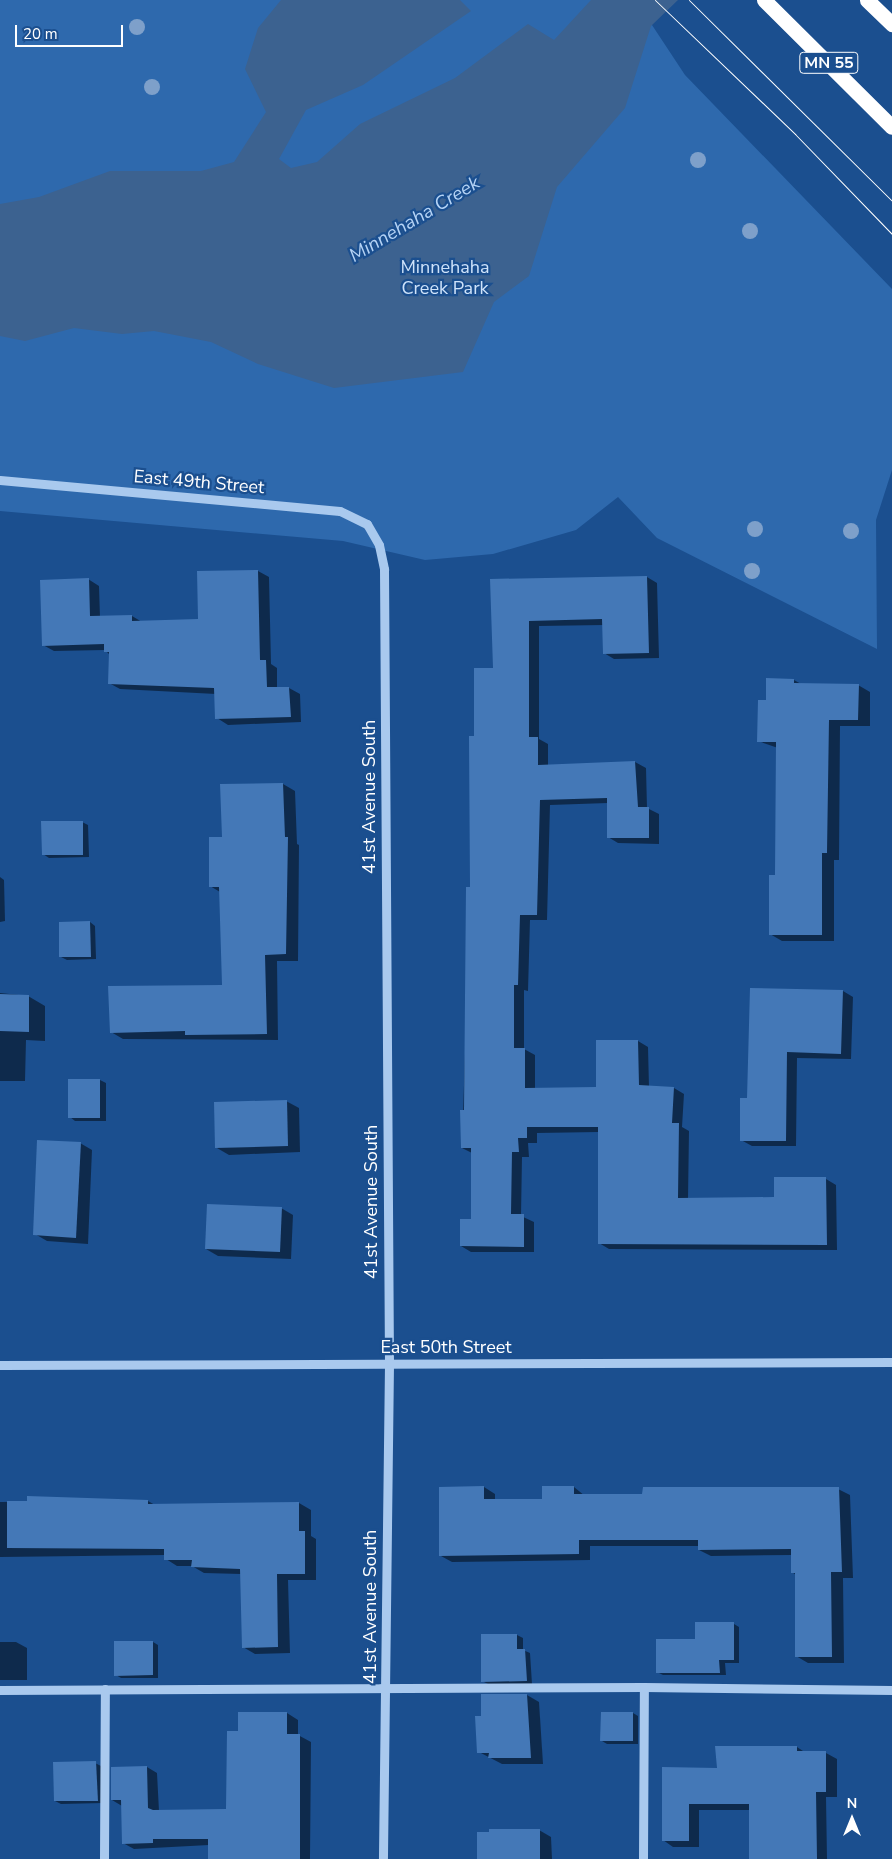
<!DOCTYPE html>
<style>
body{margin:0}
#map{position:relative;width:892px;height:1859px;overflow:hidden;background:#1b4f8f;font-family:"Nunito Sans",sans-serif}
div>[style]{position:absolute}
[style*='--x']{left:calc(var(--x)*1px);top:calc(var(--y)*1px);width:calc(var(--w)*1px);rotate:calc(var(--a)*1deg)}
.green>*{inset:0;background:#2e69ad}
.water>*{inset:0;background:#3c6290}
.shadow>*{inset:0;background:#0007}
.building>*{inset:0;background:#4478b7}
.minor>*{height:9px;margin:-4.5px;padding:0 4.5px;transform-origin:4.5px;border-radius:4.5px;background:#a9c9ee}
.highway>*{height:15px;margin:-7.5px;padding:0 7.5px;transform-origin:7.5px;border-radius:7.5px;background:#fff}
.tram>*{height:1px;margin:-0.5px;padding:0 0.5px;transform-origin:0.5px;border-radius:0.5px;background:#fff}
.trees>*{width:16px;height:16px;margin:-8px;border-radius:50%;background:#7ea0ca}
span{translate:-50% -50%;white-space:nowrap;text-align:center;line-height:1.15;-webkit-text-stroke:4.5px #1b4f8f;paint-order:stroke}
.shield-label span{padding:1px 4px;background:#1b4f8f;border:1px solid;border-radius:4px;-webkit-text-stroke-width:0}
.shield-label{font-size:16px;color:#fff;font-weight:700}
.park-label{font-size:18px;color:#cfe3fa}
.street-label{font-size:18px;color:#fff}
.water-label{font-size:19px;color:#b5d3f5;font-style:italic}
.north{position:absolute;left:827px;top:1794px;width:50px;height:50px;-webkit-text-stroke:4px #1b4f8f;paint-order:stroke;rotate:0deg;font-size:14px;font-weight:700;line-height:20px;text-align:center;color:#fff}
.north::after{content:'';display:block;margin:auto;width:18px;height:22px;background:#fff;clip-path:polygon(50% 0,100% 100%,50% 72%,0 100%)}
.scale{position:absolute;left:15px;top:25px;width:108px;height:22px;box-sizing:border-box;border:2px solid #fff;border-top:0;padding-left:6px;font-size:15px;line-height:18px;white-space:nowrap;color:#fff;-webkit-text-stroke:4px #1b4f8f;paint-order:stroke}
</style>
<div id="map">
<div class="green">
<i style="clip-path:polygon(0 0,624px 0,652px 25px,685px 75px,892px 289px,892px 470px,876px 520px,877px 649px,657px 538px,618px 497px,576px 530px,493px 554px,425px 560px,343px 541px,0 511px)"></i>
</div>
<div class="water">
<i style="clip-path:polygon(281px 0,460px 0,471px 11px,363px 85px,306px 110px,279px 159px,291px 168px,317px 162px,360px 124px,455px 78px,528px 24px,554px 40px,591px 0,678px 0,651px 26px,625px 108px,557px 187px,529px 276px,494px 302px,463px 372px,334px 388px,258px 364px,211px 342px,154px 331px,122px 334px,74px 328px,25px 341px,0 336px,0 204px,39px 197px,110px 171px,201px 171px,234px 162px,266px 112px,245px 69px,258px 28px)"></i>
</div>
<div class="shadow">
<i style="clip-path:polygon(258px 571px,269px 577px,271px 664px,277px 668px,277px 688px,289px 688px,300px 694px,301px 722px,228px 725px,217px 718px,216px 694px,120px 689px,109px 683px,110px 655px,105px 650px,54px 651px,43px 645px,88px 579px,99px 586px,100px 617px,132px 616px,142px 622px,199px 620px,198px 572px)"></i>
<i style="clip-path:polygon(647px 577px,657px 583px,659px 658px,614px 659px,604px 653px,604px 625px,539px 626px,539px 739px,548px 744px,548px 766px,635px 762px,646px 768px,647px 808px,659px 814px,659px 844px,618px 843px,608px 837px,608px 803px,550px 805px,547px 920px,530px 920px,528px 991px,524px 990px,524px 1049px,535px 1055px,535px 1089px,597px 1088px,597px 1041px,638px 1041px,648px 1047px,649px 1087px,674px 1088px,684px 1094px,682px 1127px,689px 1131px,688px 1199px,775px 1199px,775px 1179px,826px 1179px,836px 1185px,837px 1250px,609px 1249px,599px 1243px,599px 1132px,537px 1133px,537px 1143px,528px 1143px,529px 1157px,522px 1157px,521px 1216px,534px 1222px,534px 1252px,471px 1252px,461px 1246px,472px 1220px,472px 1153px,462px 1148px,475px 737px,494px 670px,491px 580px)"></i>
<i style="clip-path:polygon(794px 680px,801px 684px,858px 685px,870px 692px,870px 726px,840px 726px,839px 860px,834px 860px,834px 941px,782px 941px,770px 934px,776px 876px,778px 748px,758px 741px,767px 702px)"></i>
<i style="clip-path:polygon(283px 784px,295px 791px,297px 844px,299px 845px,298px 961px,277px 961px,278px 1040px,123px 1039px,111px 1032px,223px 986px,220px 892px,210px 886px,223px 839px,221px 786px)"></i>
<i style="clip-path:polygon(82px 822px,88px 825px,89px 857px,49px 858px,43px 854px)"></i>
<i style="clip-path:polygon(0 877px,4px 880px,5px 921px,0 922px)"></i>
<i style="clip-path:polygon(90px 922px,95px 926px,96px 959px,67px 960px,61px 957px)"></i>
<i style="clip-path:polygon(752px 989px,843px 991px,853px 997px,851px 1059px,797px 1058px,796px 1146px,752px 1146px,741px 1140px,749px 1099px)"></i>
<i style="clip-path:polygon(0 993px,28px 996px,45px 1006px,45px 1041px,26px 1040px,25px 1081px,0 1081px)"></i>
<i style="clip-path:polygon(70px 1080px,100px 1080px,106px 1083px,106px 1121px,75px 1121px,70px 1117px)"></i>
<i style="clip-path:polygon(286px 1101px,299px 1108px,300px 1152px,229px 1155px,217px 1148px)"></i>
<i style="clip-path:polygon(80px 1143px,92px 1150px,88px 1244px,47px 1241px,35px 1234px)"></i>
<i style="clip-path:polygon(281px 1208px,293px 1215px,291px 1259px,218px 1256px,206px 1249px)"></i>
<i style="clip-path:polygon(484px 1487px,495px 1494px,495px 1500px,543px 1500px,574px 1487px,585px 1496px,838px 1489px,850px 1495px,853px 1578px,843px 1578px,844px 1663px,808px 1663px,796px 1656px,796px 1575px,792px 1572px,792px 1555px,711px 1556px,699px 1550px,699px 1546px,590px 1546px,590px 1560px,452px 1562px,441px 1556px)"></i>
<i style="clip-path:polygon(148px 1501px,155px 1505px,299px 1503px,311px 1510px,311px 1536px,316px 1539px,316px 1580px,288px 1580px,290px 1653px,255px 1654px,243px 1647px,241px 1574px,204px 1573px,192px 1566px,177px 1566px,166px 1559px,166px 1555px,0 1557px,0 1502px)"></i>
<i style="clip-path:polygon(734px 1624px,739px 1627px,739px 1663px,725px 1663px,726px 1675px,663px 1675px,657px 1672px,696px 1640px)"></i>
<i style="clip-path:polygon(517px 1635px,523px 1638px,523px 1650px,530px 1653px,532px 1684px,488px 1684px,482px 1681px)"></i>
<i style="clip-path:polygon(0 1642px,16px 1642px,27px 1648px,27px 1680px,0 1680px)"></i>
<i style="clip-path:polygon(153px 1642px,158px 1645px,158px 1678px,121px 1678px,116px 1675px)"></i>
<i style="clip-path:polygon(527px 1695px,539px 1702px,543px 1764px,502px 1764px,479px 1752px,482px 1717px)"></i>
<i style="clip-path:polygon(287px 1713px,298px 1720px,298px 1735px,311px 1742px,310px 1859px,209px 1859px,209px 1845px,134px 1849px,123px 1843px,122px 1806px,112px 1800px,147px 1767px,157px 1773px,159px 1811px,228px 1810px,239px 1732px)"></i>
<i style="clip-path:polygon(633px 1713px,638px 1716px,638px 1744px,607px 1744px,602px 1741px)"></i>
<i style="clip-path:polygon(797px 1747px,806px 1753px,826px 1753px,837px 1759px,837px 1797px,826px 1797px,827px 1859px,750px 1859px,750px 1810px,699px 1810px,699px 1847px,673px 1847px,663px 1840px,663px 1768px,718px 1769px)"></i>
<i style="clip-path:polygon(95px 1763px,101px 1766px,104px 1803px,61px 1804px,55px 1801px)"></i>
<i style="clip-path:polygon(539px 1830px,551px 1837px,552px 1859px,478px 1859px)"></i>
</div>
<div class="building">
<i style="clip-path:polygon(258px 570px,260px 660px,266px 660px,267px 687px,289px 687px,291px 717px,215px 719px,214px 688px,108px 684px,109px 652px,104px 652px,104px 644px,42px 646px,40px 580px,89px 578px,90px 616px,132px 615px,132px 621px,198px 619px,197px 571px)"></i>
<i style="clip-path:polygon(647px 576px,649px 653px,603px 654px,602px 619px,529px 621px,529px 737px,538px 737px,538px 765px,635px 761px,638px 807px,649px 807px,649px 838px,607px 838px,607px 798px,540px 800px,537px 915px,520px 915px,518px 985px,514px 985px,514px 1048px,525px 1048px,525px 1088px,596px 1087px,596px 1040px,638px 1040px,639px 1085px,674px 1087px,672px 1123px,679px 1123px,678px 1198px,774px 1197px,774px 1177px,826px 1177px,827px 1245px,598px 1244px,598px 1127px,527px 1127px,527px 1138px,518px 1138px,519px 1152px,512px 1152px,511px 1214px,524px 1214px,524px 1247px,460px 1246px,460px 1219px,471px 1219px,471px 1148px,461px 1148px,460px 1110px,464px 1110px,466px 887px,470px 887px,469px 736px,474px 736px,474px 668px,493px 668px,490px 579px)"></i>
<i style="clip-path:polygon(766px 678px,794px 679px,794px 683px,859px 684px,858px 720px,829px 720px,827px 853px,822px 853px,822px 935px,769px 935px,769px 875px,775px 875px,776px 742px,757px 742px,758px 700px,766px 700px)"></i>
<i style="clip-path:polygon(283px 783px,285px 837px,288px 837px,286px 954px,265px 955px,267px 1034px,185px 1035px,185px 1031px,110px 1033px,108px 986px,222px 985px,219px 887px,209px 887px,209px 837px,222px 837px,220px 784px)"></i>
<i style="clip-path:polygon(41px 821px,83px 821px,83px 855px,42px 855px)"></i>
<i style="clip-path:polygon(90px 921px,91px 957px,59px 957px,59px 922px)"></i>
<i style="clip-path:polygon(750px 988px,843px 990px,841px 1054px,787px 1052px,786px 1141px,740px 1141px,740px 1098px,747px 1098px)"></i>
<i style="clip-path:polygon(0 994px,29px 995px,29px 1032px,0 1031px)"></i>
<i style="clip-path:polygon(68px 1079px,100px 1079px,100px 1118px,68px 1118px)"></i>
<i style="clip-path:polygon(287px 1100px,288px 1146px,215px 1148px,214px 1102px)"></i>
<i style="clip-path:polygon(37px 1140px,81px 1142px,76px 1238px,33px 1235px)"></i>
<i style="clip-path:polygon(207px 1204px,282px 1207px,280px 1252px,205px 1249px)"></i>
<i style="clip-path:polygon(484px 1486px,484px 1499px,542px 1499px,542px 1486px,574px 1486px,574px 1494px,642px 1494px,643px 1487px,839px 1487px,842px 1572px,831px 1572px,832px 1657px,795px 1657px,795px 1573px,791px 1573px,791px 1549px,698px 1550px,698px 1540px,579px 1540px,579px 1554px,439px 1556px,439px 1487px)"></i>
<i style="clip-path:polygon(27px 1496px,148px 1500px,148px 1504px,299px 1502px,299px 1531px,305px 1531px,305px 1574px,277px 1574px,278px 1647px,242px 1648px,240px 1569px,191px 1567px,192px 1560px,164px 1560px,164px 1549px,7px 1548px,7px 1501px,27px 1501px)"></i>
<i style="clip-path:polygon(695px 1622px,734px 1622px,734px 1660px,719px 1660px,720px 1673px,656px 1673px,656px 1639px,695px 1639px)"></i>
<i style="clip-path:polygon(481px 1634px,517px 1634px,517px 1649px,525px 1649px,527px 1681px,481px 1682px)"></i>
<i style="clip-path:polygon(114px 1641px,153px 1641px,153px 1675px,114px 1676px)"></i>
<i style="clip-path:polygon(481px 1694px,527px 1694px,531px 1758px,488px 1758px,489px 1753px,477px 1753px,475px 1716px,481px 1716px)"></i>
<i style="clip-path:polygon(238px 1712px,287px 1712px,287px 1734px,300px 1734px,300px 1859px,208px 1859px,208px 1839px,153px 1839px,153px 1843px,122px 1844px,121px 1800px,111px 1800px,111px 1767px,147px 1766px,148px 1808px,153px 1810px,226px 1809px,227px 1731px,238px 1731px)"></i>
<i style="clip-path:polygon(601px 1712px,633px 1712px,633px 1741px,600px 1741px)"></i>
<i style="clip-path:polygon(715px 1746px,797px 1746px,797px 1751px,826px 1751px,826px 1792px,816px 1792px,817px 1859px,749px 1859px,749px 1804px,689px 1804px,689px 1841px,662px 1841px,662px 1767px,717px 1768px)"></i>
<i style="clip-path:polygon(96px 1761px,98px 1801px,54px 1801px,53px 1762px)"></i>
<i style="clip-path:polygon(489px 1829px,540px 1829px,540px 1859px,477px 1859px,477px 1832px,489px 1832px)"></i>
</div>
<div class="minor">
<i style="--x:0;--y:480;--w:341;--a:5.2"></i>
<i style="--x:340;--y:511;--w:30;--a:26"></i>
<i style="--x:367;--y:524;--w:24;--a:60"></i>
<i style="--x:379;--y:545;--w:25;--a:78"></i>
<i style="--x:384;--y:569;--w:795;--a:89.64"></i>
<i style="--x:389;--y:1364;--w:495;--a:90.7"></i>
<i style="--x:0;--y:1365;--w:892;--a:-0.19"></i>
<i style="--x:0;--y:1690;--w:644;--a:-0.27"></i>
<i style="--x:644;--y:1687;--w:248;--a:0.7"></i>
<i style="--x:104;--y:1859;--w:170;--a:-89.7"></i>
<i style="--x:643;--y:1859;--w:172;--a:-89.7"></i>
</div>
<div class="highway">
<i style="--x:764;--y:0;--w:180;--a:44.8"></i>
<i style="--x:867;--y:0;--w:35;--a:44"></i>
</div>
<div class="tram">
<i style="--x:655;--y:0;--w:194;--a:43.7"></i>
<i style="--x:795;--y:134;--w:139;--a:45.9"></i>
<i style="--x:689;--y:0;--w:286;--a:44.7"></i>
</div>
<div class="trees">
<i style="left:137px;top:27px"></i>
<i style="left:152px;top:87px"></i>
<i style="left:698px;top:160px"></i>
<i style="left:750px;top:231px"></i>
<i style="left:755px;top:529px"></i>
<i style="left:851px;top:531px"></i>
<i style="left:752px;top:571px"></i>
</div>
<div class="shield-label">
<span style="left:829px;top:63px">MN 55</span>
</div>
<div class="park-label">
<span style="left:445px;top:278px">Minnehaha<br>Creek Park</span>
</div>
<div class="street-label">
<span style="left:199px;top:482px;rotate:5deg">East 49th Street</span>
<span style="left:369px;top:797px;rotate:-90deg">41st Avenue South</span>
<span style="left:371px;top:1202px;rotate:-90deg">41st Avenue South</span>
<span style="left:446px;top:1347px">East 50th Street</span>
<span style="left:370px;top:1607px;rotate:-90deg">41st Avenue South</span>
</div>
<div class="water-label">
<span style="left:415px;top:220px;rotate:-31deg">Minnehaha Creek</span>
</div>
<div class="north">N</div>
<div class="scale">20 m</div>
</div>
